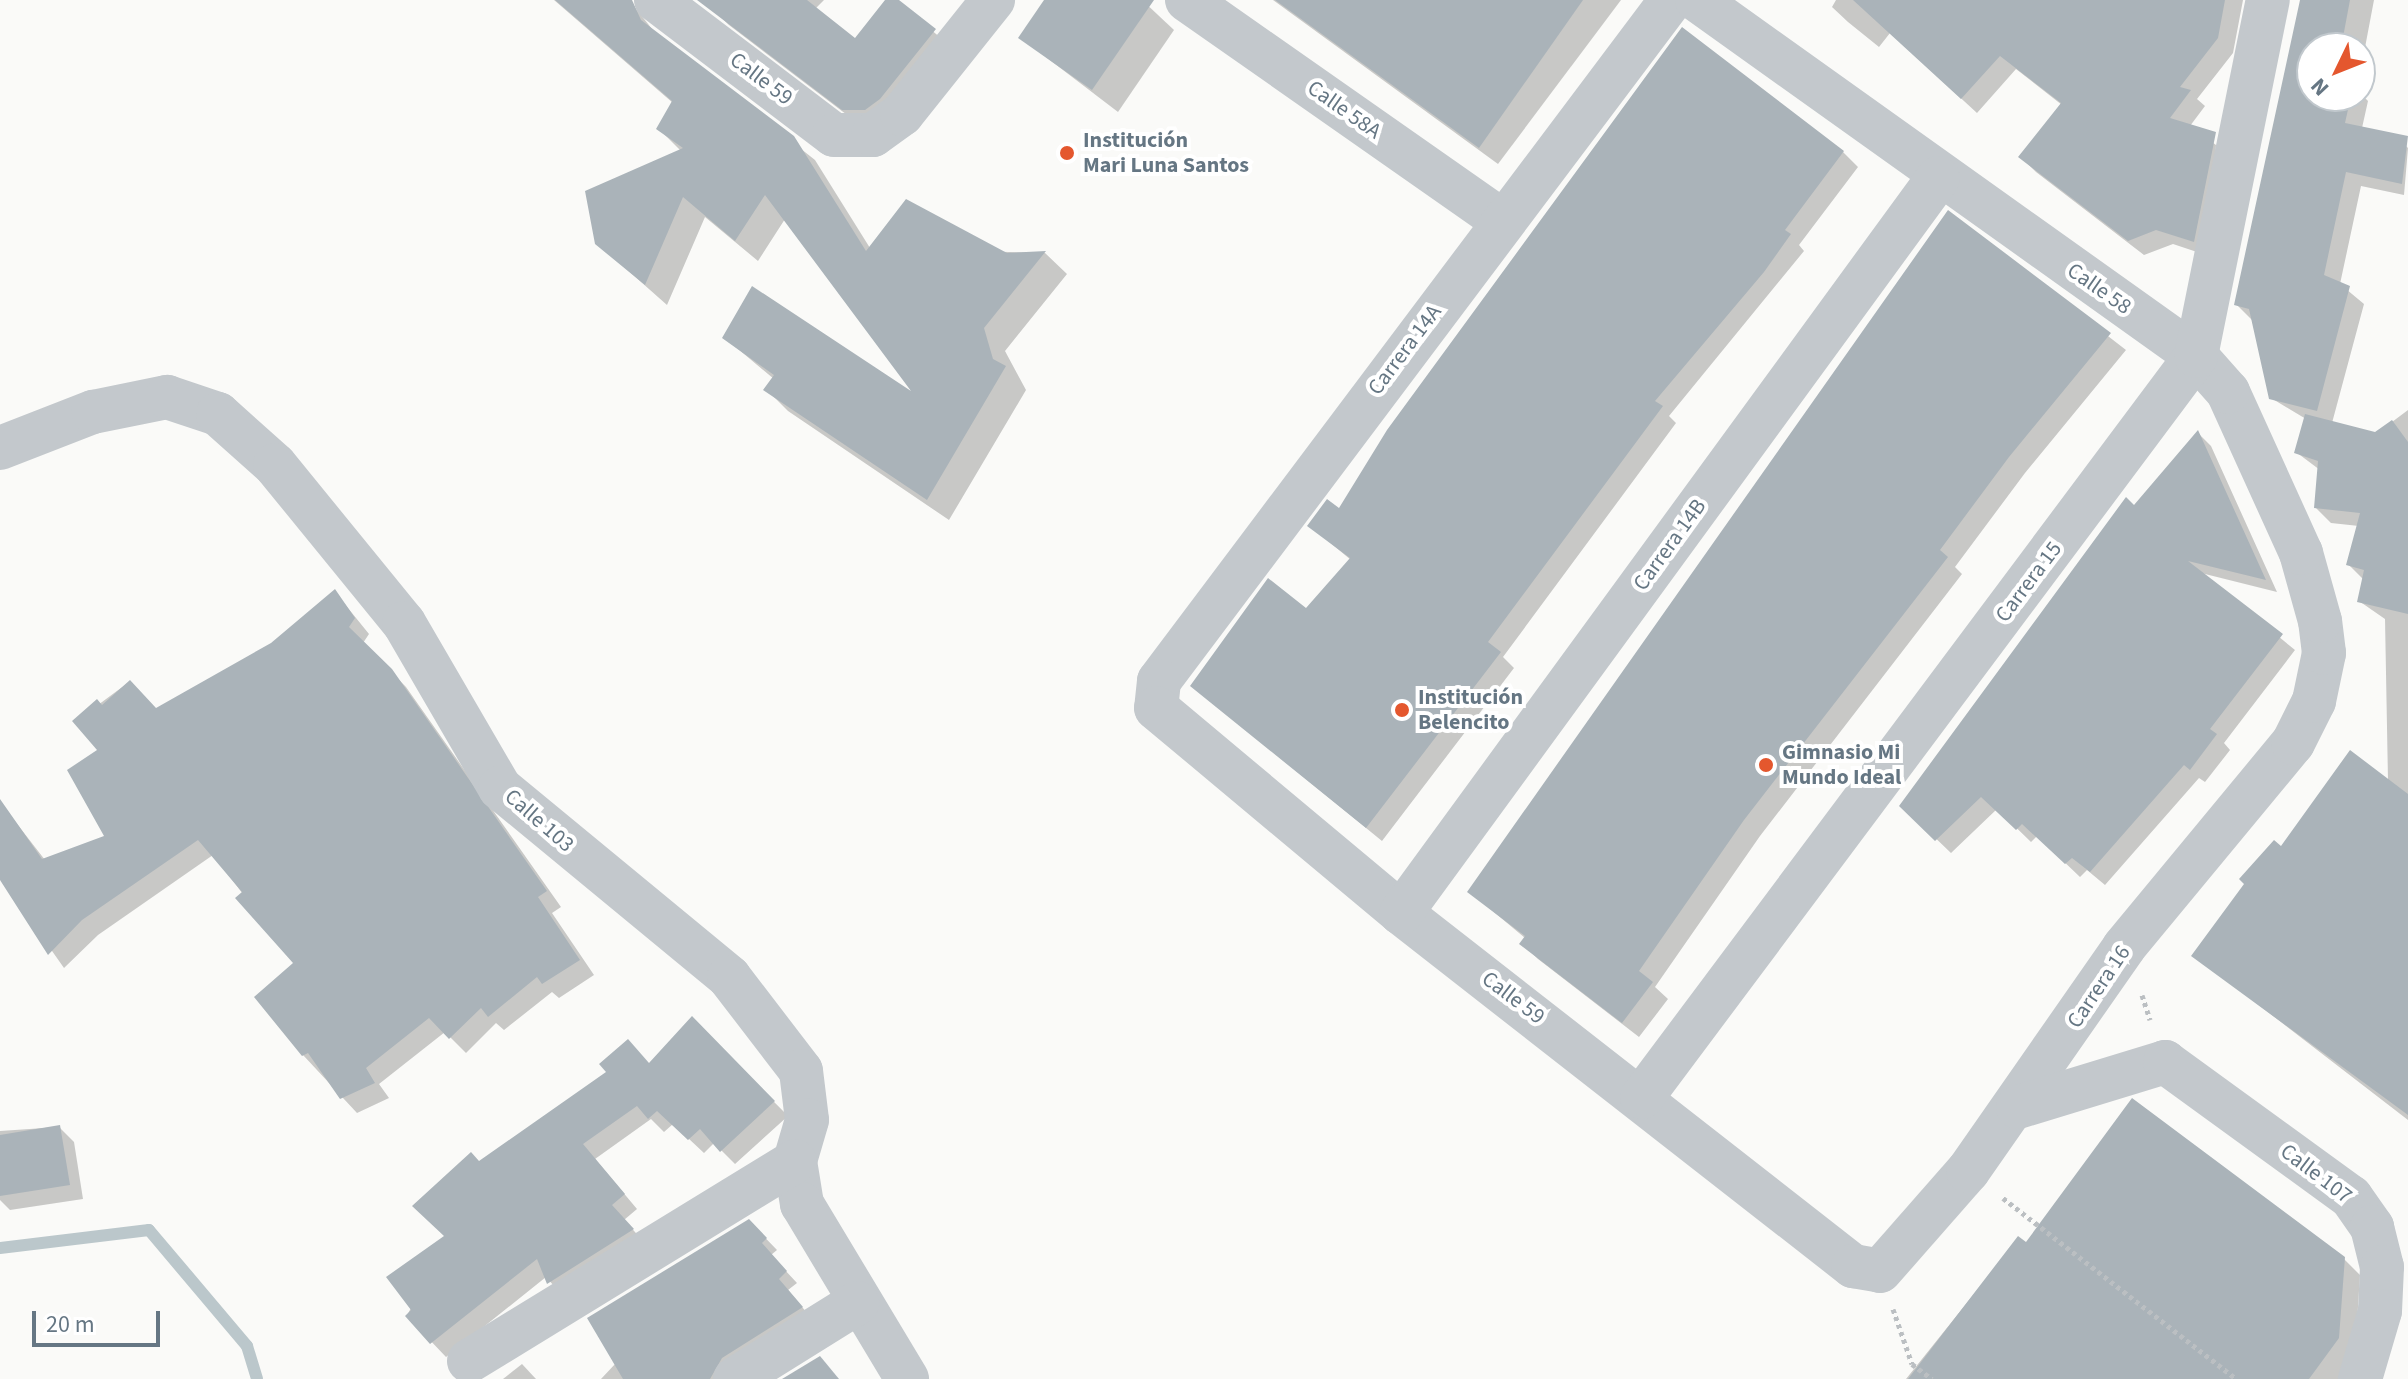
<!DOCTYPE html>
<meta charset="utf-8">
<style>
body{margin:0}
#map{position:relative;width:2408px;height:1379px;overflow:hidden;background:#fafaf8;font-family:"Source Sans 3",sans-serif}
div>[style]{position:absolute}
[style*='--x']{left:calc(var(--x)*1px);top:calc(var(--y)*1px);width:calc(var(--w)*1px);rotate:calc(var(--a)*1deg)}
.shadow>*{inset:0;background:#0003}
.stream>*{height:12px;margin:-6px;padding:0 6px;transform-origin:6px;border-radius:6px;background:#bbc7cb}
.building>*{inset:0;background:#aab3b9}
.path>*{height:5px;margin-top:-2.5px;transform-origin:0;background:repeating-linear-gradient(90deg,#bbbfc2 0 4px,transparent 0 8px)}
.minor>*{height:44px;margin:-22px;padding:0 22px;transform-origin:22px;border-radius:22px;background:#c3c8cc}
.dots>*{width:22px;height:22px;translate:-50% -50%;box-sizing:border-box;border:4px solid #fff;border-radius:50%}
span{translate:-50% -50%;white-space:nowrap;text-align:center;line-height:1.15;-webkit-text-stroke:8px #fff;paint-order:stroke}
.street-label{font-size:22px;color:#657683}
.poi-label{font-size:22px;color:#657683;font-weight:700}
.left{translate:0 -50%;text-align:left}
.north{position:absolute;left:2296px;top:32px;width:80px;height:80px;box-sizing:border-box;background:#fff;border:2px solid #c1c8cd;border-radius:50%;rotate:227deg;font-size:22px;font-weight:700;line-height:32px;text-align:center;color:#657683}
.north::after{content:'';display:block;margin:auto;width:28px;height:36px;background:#e4572e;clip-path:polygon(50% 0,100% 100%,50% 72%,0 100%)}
.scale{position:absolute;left:32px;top:1311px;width:128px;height:36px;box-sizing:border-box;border:4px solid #657683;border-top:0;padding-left:10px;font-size:24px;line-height:28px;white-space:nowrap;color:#657683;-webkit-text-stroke:6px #fff;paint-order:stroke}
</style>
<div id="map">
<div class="shadow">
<i style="clip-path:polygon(554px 0,629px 0,656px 34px,815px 160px,870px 248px,1045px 253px,1067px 274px,1005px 351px,1026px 390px,949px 520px,788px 411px,766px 389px,774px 379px,725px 338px,918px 398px,785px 219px,758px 261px,705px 217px,667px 305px,597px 243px,681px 151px,659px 129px,673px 103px)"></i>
<i style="clip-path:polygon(724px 0,824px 0,815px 9px,855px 41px,888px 0,896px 0,949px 45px,859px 124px,729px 25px,714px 11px)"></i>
<i style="clip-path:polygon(1046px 0,1142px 0,1174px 30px,1118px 112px,1021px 38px)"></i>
<i style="clip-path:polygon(1273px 0,1621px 0,1498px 164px)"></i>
<i style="clip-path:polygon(1836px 0,2243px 0,2233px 53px,2197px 99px,2205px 106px,2190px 126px,2216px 145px,2209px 256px,2173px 244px,2144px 255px,2036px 172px,2021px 157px,2062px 105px,2016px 69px,1977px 113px,1890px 33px,1879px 47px,1848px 22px,1832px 7px)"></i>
<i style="clip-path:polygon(2301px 0,2374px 0,2360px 74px,2360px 48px,2312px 48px,2312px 96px,2360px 93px,2368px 101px,2362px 128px,2396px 136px,2408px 148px,2404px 195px,2361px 186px,2340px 284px,2364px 304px,2332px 423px,2376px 434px,2408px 410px,2408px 1120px,2194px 955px,2281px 849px,2388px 781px,2385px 619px,2359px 601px,2364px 580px,2349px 565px,2359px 526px,2331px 523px,2316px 508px,2320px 470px,2296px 452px,2306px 419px,2271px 398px,2252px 320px,2236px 304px)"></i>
<i style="clip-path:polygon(1843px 152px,1858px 167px,1799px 245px,1804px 251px,1669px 416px,1676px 423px,1503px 657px,1514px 668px,1382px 841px,1192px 686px,1306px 610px,1351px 560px,1310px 526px,1340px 511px)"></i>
<i style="clip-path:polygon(1949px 213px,2126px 350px,2025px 473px,1955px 567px,1962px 574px,1760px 836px,1655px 987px,1668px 999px,1639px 1037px,1538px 959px,1522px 943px,1525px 938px,1470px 892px)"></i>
<i style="clip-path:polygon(2198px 433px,2211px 446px,2277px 592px,2201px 573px,2295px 650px,2224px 743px,2230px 750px,2205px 782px,2199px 778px,2105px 885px,2087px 870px,2080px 877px,2037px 836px,2031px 842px,1997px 809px,1951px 853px,1902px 806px)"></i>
<i style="clip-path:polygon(335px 592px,369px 634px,363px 643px,406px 687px,561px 907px,552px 913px,594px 975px,559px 998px,552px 992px,504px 1030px,496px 1023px,466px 1053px,445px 1032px,379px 1084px,389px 1098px,357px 1113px,303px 1055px,296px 963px,213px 855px,98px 935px,64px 968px,0 877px,0 817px,7px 811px,45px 860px,107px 837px,100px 750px,75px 722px,129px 682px,156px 710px,272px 645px)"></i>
<i style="clip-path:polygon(692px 1019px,788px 1116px,735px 1164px,714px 1143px,704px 1153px,673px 1124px,664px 1132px,651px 1119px,595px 1159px,637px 1209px,624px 1220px,646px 1244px,563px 1296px,546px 1277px,446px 1357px,407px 1316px,480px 1164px,650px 1065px)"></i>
<i style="clip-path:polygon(59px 1127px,74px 1142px,83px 1199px,10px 1210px,0 1200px,0 1131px)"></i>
<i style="clip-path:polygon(749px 1221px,777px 1250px,771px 1255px,797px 1283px,788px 1290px,812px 1319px,726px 1379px,601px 1379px)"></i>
<i style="clip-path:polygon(2018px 1239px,2026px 1245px,2343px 1258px,2360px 1275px,2355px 1355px,2339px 1379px,1906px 1379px)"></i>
<i style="clip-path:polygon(522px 1364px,536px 1379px,503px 1379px)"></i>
</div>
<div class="stream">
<i style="--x:0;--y:1248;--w:150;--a:-6.9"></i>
<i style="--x:149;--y:1230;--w:152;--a:49.8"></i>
<i style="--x:247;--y:1346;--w:34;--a:73"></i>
</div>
<div class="building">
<i style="clip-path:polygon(555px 0,632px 0,641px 20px,794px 136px,866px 251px,906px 199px,1007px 253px,1046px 251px,984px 328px,993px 359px,1006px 366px,927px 500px,763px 390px,774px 375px,722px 338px,752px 286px,911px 391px,765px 195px,735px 241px,683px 197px,645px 285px,595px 244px,585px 191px,683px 148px,656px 129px,672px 101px)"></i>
<i style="clip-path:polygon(697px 0,807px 0,855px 38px,885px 0,899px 0,936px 29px,880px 99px,865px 110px,842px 110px)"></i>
<i style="clip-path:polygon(1044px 0,1154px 0,1092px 90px,1018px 38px)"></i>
<i style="clip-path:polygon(1275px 0,1583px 0,1479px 148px)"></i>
<i style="clip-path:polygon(1853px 0,2225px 0,2218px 38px,2180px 87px,2191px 90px,2170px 118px,2216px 132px,2194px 242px,2156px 230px,2128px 241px,2018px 157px,2061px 103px,2000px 56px,1961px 99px)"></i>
<i style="clip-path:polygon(2300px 0,2350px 0,2341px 48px,2312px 48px,2312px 96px,2351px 96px,2345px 123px,2408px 136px,2402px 184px,2346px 172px,2324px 275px,2350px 286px,2317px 411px,2269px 399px,2249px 309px,2234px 305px)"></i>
<i style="clip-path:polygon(1682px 27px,1844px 151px,1785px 230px,1791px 234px,1764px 272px,1655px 401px,1663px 406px,1488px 642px,1501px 652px,1366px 828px,1190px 686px,1268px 578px,1306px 608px,1350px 558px,1307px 526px,1327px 499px,1339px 508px,1387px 430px)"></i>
<i style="clip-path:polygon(1948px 210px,2111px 333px,2009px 457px,1940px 550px,1948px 557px,1744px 820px,1639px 971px,1653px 982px,1622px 1023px,1519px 944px,1525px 936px,1467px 892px)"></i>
<i style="clip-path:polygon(2305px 414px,2375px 432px,2392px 420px,2408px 442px,2408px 614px,2357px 602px,2364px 570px,2346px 565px,2360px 513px,2314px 508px,2318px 461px,2294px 453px)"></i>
<i style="clip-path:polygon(2198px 430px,2266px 580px,2188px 561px,2283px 634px,2210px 729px,2217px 734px,2190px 770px,2184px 765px,2090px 872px,2072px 858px,2065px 864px,2022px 824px,2016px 830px,1981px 797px,1935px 841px,1899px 806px,2126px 497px,2134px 505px)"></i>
<i style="clip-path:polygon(335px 589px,355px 618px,349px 627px,392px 669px,547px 891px,538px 897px,580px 960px,542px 984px,537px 977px,488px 1017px,481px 1008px,449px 1039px,429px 1018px,366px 1068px,375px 1083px,340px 1099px,308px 1053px,302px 1056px,254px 997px,293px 963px,235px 898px,242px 892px,198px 840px,82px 920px,48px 955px,0 880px,0 799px,42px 859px,104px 836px,67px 770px,97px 750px,72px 721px,97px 699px,102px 705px,130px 680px,156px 708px,271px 643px)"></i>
<i style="clip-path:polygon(2350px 750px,2408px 794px,2408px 1115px,2191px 956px,2244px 884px,2239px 879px,2274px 840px,2281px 846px)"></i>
<i style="clip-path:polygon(692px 1016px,775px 1101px,720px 1152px,700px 1129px,688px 1140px,657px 1111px,648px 1119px,637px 1106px,583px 1144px,625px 1194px,612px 1205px,634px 1229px,547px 1284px,537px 1259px,430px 1344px,405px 1316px,411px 1310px,386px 1277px,444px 1236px,412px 1206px,471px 1152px,479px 1161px,606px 1072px,599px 1064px,628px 1039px,649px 1063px)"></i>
<i style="clip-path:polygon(2132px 1098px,2345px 1257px,2339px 1338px,2309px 1379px,1908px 1379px,2018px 1236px,2026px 1242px)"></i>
<i style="clip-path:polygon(60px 1125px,70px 1185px,0 1196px,0 1135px)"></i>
<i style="clip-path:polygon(749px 1219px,767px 1238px,762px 1243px,787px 1271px,779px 1279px,803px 1307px,722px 1358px,710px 1379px,623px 1379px,587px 1318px)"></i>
<i style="clip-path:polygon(820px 1356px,839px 1379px,782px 1379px)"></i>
</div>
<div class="path">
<i style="--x:2142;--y:995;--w:26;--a:72"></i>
<i style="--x:2003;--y:1198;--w:295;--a:37.8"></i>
<i style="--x:1893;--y:1309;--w:58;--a:70.9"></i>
<i style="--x:1912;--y:1364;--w:25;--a:37"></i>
</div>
<div class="minor">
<i style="--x:656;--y:0;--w:223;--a:37.2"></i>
<i style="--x:834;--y:135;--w:39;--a:0"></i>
<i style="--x:873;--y:135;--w:36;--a:-36"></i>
<i style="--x:902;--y:114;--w:146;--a:-51.4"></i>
<i style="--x:1187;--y:0;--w:383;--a:35"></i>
<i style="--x:1671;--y:0;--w:852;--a:126.94"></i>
<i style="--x:1159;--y:681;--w:27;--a:96"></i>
<i style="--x:1156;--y:708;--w:319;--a:39.9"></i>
<i style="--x:1401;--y:913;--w:574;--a:37.99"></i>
<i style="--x:1853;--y:1266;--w:27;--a:10"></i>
<i style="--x:1880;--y:1271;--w:133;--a:-48.7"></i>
<i style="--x:1968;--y:1171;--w:273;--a:-55.1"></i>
<i style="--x:2124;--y:947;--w:265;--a:-50.4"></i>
<i style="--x:2293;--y:743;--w:47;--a:-63.4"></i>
<i style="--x:2314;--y:701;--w:49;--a:-78.2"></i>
<i style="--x:2324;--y:653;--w:32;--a:-97"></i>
<i style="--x:2320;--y:621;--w:71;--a:-105.6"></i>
<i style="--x:2301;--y:553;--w:177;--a:-114.4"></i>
<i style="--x:2228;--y:392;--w:48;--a:-131.6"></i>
<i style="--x:2196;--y:356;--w:613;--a:-144.49"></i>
<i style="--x:0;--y:448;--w:100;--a:-21.2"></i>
<i style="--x:93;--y:412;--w:76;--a:-11.5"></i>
<i style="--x:167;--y:397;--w:54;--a:18.4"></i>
<i style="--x:218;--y:414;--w:76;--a:41.8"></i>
<i style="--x:275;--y:465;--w:204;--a:50.8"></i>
<i style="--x:404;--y:623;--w:191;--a:59.8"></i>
<i style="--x:500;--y:788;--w:297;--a:39.5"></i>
<i style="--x:729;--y:977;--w:118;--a:52.5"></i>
<i style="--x:801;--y:1071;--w:49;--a:83"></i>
<i style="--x:807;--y:1120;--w:43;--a:106.3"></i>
<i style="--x:795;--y:1161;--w:44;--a:80.8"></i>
<i style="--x:802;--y:1204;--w:204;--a:59"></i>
<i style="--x:1401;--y:913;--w:910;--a:-53.85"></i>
<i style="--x:1642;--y:1097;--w:925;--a:-53.22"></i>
<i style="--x:2196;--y:356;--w:363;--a:-78.6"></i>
<i style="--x:2018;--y:1107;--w:154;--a:-17"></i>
<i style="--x:2165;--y:1062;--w:230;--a:36"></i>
<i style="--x:2351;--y:1197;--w:37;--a:55"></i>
<i style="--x:2372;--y:1227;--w:41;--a:76"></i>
<i style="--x:2382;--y:1267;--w:44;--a:92.6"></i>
<i style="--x:2380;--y:1311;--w:71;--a:106.4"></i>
<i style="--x:469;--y:1361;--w:382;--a:-31.5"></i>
<i style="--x:735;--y:1379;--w:144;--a:-31.9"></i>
</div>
<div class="dots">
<i style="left:1067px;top:153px;background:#e4572e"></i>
<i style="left:1402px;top:710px;background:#e4572e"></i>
<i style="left:1766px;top:765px;background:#e4572e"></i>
</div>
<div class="street-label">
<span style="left:761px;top:79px;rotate:37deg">Calle 59</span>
<span style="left:1344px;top:110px;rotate:35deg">Calle 58A</span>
<span style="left:2099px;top:289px;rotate:35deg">Calle 58</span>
<span style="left:1405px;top:350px;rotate:-53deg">Carrera 14A</span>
<span style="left:1670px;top:545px;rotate:-54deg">Carrera 14B</span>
<span style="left:2029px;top:582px;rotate:-53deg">Carrera 15</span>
<span style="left:539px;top:821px;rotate:41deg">Calle 103</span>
<span style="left:2099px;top:987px;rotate:-56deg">Carrera 16</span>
<span style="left:1513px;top:998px;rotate:37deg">Calle 59</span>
<span style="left:2316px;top:1174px;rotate:37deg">Calle 107</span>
</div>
<div class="poi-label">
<span class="left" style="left:1083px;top:153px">Institución<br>Mari Luna Santos</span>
<span class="left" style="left:1418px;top:710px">Institución<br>Belencito</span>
<span class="left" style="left:1782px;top:765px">Gimnasio Mi<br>Mundo Ideal</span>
</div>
<div class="north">N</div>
<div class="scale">20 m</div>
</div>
